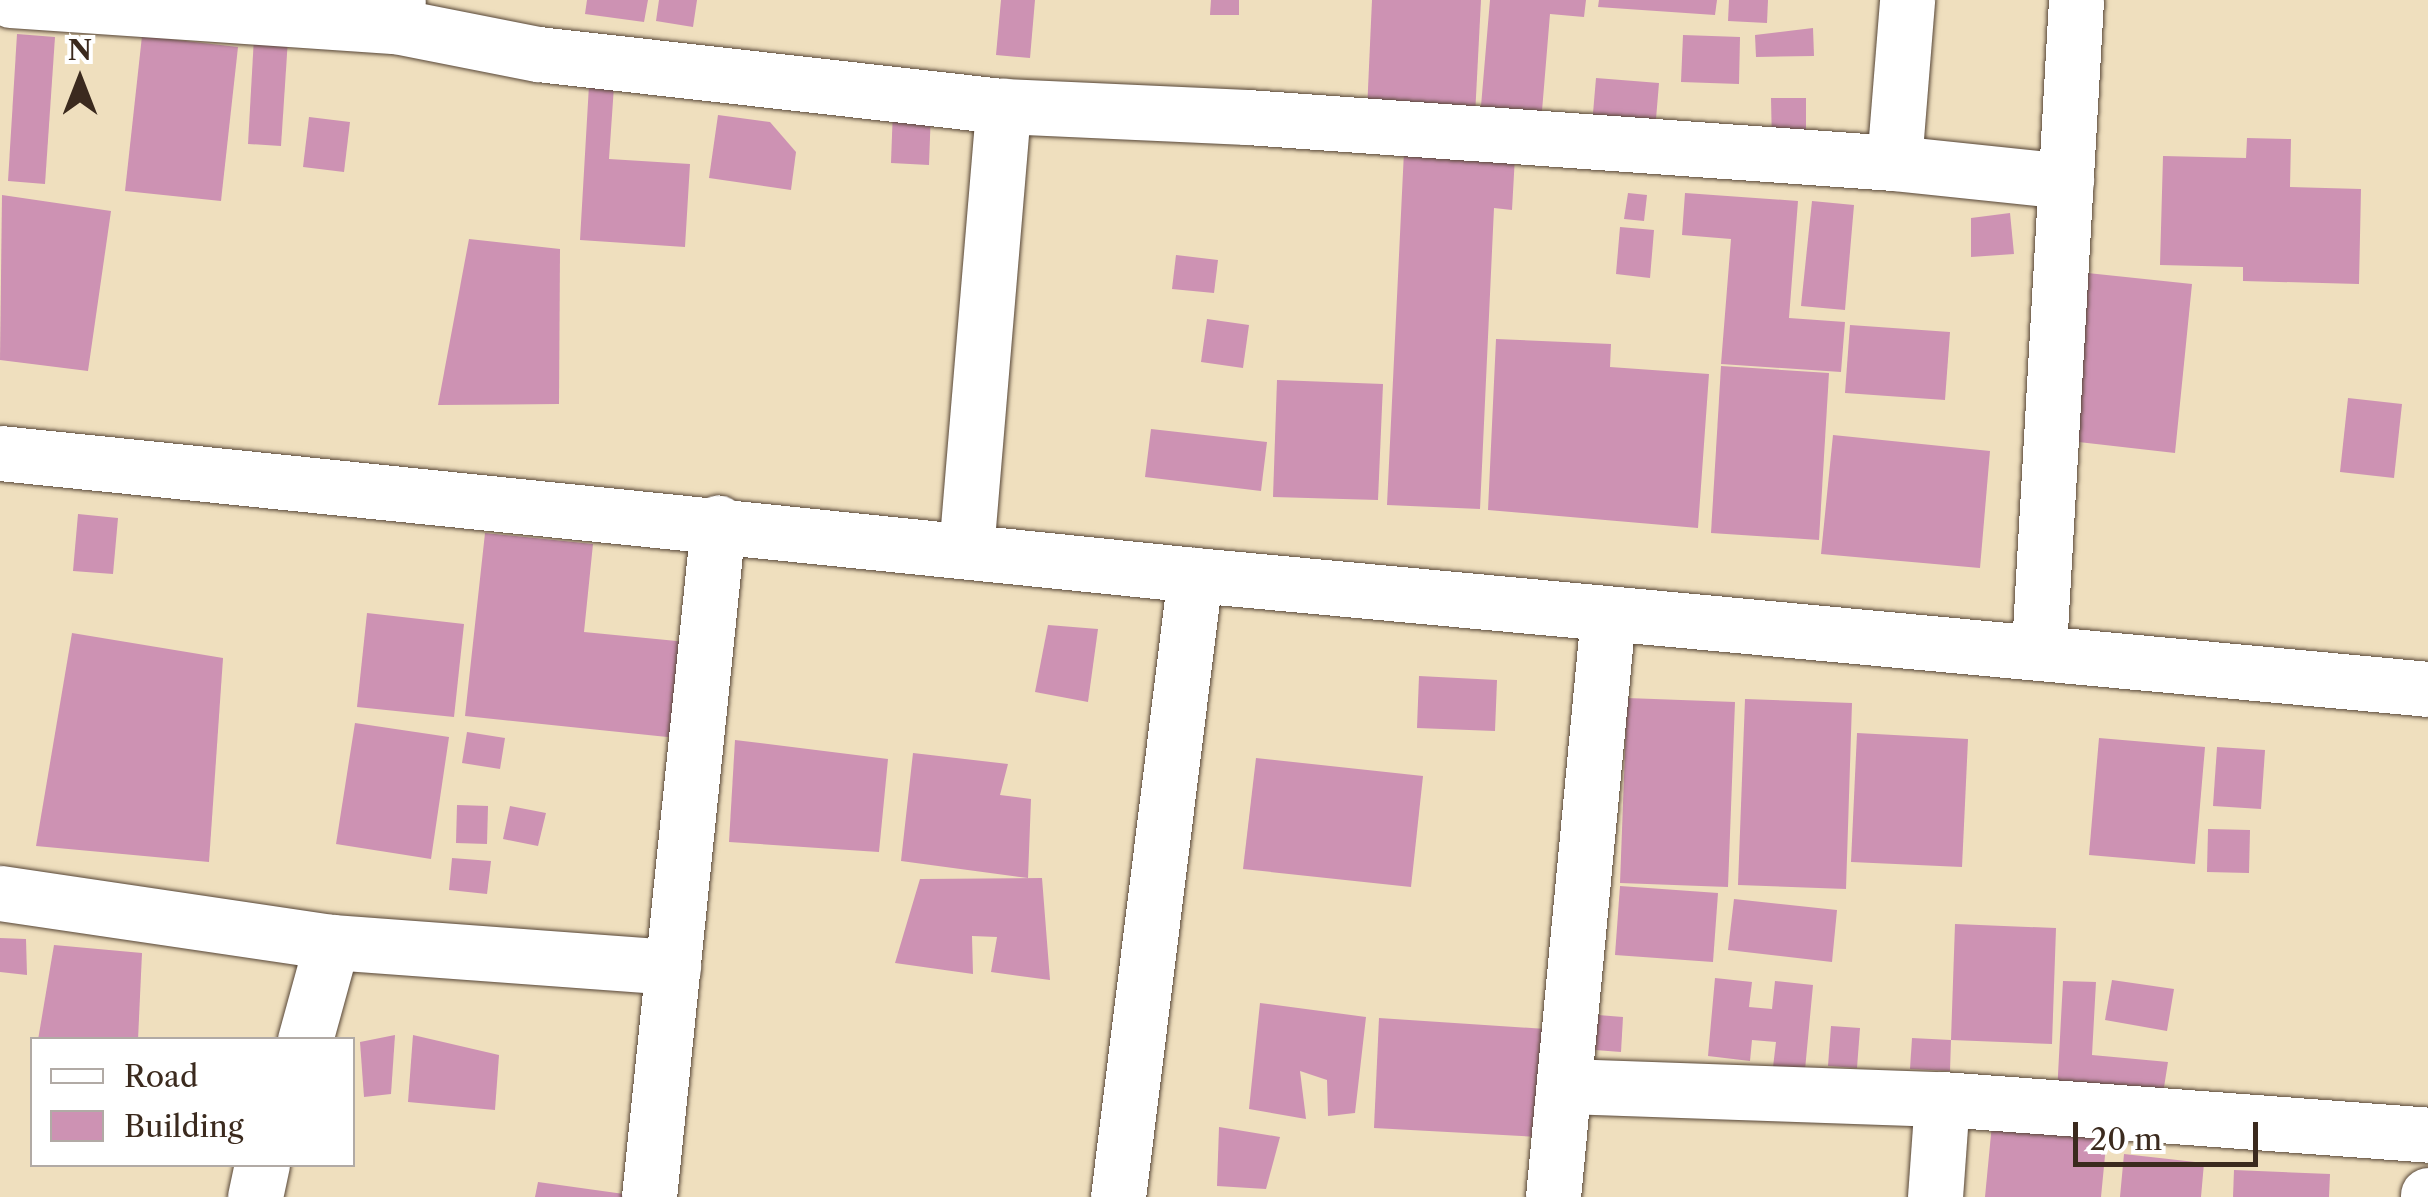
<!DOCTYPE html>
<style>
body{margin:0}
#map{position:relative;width:2428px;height:1197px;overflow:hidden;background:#efdfbe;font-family:"Libre Caslon Text",serif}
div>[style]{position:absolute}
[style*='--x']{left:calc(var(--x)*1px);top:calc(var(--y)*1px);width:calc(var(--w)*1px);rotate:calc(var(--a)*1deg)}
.building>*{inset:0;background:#cd92b3}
.roads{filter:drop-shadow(0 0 2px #564536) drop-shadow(0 0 2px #564536)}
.minor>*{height:55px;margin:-27.5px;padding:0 27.5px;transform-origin:27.5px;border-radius:27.5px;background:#fff}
span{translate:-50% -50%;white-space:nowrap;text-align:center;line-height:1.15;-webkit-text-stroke:10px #fff;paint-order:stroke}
.legend{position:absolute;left:30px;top:1037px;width:325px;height:130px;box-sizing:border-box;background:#fff;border:2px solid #b1aaa5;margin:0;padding:12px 18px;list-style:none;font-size:30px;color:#3b2a1e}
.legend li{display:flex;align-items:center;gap:20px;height:50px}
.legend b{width:50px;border:2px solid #b1aaa5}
.north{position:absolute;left:30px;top:30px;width:100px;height:100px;-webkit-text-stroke:8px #fff;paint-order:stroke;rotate:0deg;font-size:28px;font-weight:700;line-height:40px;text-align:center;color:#3b2a1e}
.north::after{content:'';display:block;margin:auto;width:35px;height:45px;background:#3b2a1e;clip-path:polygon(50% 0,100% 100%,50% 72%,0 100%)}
.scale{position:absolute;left:2073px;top:1122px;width:185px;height:45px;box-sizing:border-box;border:5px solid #3b2a1e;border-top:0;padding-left:12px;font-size:30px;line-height:35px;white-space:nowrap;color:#3b2a1e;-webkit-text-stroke:8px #fff;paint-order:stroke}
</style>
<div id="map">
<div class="building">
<i style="clip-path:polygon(587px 0,648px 0,644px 22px,585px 14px)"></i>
<i style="clip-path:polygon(659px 0,697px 0,693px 27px,656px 21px)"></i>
<i style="clip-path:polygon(1001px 0,1035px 0,1030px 58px,996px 55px)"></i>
<i style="clip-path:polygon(1211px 0,1239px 0,1239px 15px,1210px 15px)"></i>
<i style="clip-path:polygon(1372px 0,1481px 0,1475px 116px,1367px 111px)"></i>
<i style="clip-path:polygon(1490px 0,1586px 0,1584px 17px,1550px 14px,1541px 123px,1480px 118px)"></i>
<i style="clip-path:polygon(1599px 0,1717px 0,1715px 15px,1598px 7px)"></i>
<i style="clip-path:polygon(1729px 0,1768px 0,1767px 23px,1728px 21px)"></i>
<i style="clip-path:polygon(1813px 28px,1814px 56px,1756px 57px,1755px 35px)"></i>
<i style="clip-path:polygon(17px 34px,55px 37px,45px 184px,8px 181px)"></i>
<i style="clip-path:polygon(1683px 35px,1740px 37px,1739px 84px,1681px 82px)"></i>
<i style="clip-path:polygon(142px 36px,238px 47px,221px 201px,125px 191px)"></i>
<i style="clip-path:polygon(254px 37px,288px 39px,281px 146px,248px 144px)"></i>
<i style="clip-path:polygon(1596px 78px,1659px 83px,1655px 131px,1592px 125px)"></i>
<i style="clip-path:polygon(589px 85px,614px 86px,609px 159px,690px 164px,685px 247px,580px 240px)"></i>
<i style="clip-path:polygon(1771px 98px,1806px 98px,1806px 144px,1772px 145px)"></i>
<i style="clip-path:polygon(893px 108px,931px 110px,929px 165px,891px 163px)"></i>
<i style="clip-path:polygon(718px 115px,770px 122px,796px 152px,791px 190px,709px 178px)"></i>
<i style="clip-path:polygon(309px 117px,350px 122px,344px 172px,303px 167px)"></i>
<i style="clip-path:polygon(2247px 138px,2291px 139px,2290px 187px,2361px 189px,2359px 284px,2243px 281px,2243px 267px,2160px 265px,2163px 156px,2246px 158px)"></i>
<i style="clip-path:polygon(1404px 151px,1515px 156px,1512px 210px,1494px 208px,1480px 509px,1387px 505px)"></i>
<i style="clip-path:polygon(1628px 193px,1647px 195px,1644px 221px,1624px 219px)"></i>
<i style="clip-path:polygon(1685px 193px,1798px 201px,1789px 318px,1845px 322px,1841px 372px,1721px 364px,1731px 239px,1682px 235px)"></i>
<i style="clip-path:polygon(2px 195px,111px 211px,88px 371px,0 360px)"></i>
<i style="clip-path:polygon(1812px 201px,1854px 205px,1845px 310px,1801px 306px)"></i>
<i style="clip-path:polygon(2010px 213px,2014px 254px,1971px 257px,1971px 218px)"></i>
<i style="clip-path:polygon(1620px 227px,1654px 230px,1650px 278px,1616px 274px)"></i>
<i style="clip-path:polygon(469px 239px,560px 249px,559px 404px,438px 405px)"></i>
<i style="clip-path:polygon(1176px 255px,1218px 260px,1214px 293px,1172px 289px)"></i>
<i style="clip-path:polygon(2078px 272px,2192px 284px,2175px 453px,2061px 440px)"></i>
<i style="clip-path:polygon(1207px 319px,1249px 325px,1243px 368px,1201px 362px)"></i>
<i style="clip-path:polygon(1850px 325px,1950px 332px,1945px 400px,1845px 393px)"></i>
<i style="clip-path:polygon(1496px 339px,1611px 344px,1610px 367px,1709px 374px,1698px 528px,1488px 510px)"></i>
<i style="clip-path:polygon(1721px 366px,1829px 373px,1819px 540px,1711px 533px)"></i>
<i style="clip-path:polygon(1277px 380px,1383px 384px,1378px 500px,1273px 497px)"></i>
<i style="clip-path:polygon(2348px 398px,2402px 404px,2394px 478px,2340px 472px)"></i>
<i style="clip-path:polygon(1151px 429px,1267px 442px,1261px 491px,1145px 477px)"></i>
<i style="clip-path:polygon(1833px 435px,1990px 451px,1980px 568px,1821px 554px)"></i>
<i style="clip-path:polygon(78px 514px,118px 518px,113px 574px,73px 571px)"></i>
<i style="clip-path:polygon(485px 533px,593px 544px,584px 632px,687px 642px,677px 738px,465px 716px)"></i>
<i style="clip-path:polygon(367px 613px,464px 624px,454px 717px,357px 707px)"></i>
<i style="clip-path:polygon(1048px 625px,1098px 629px,1088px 702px,1035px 692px)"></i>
<i style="clip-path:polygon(72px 633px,223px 658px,209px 862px,36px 846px)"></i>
<i style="clip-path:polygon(1419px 676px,1497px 680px,1495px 731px,1417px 728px)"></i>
<i style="clip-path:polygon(1627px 698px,1735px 702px,1728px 887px,1620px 883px)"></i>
<i style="clip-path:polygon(1745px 699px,1852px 703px,1846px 889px,1738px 885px)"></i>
<i style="clip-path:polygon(355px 723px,449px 737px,431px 859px,336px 844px)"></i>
<i style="clip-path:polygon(467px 732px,505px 738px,500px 769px,462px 763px)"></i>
<i style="clip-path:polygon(1857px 733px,1968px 739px,1962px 867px,1851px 862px)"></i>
<i style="clip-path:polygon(2099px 738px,2205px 747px,2195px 864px,2089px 855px)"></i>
<i style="clip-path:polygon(735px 740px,888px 759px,879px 852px,729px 842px)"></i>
<i style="clip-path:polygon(2217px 747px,2265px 750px,2261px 809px,2213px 806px)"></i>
<i style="clip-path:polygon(913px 753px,1008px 764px,1000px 795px,1031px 799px,1028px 878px,901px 861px)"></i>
<i style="clip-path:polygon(1256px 758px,1423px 776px,1411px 887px,1243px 869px)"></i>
<i style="clip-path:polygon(457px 805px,488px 806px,487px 844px,456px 843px)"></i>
<i style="clip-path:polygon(510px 806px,546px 813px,538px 846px,503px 839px)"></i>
<i style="clip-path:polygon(2208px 829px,2250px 830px,2249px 873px,2207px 872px)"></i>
<i style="clip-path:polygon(452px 858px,491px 861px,487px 894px,449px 890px)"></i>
<i style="clip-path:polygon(1042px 878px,1050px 980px,991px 972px,997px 937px,972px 936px,973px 974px,895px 963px,920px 879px)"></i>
<i style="clip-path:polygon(1620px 886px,1718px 893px,1713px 962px,1615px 955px)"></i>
<i style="clip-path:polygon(1734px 899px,1837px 910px,1832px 962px,1728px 950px)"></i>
<i style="clip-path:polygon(1955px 924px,2056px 928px,2052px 1044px,1951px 1040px)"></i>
<i style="clip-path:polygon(0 938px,26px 939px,27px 975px,0 972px)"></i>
<i style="clip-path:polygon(54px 945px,142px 953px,138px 1040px,38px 1040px)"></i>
<i style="clip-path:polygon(1715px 978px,1752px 982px,1749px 1007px,1772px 1009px,1775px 981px,1813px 985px,1805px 1070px,1773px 1067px,1776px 1042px,1752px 1040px,1750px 1061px,1708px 1056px)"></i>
<i style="clip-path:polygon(2112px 980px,2174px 989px,2167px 1031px,2105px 1020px)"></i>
<i style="clip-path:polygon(2063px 981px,2096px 982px,2092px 1055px,2168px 1062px,2162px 1100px,2057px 1093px)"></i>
<i style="clip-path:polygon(1260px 1003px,1366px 1017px,1355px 1113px,1328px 1116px,1327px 1080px,1300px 1071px,1306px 1119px,1249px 1109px)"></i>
<i style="clip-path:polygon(1598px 1015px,1623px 1017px,1621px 1052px,1595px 1050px)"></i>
<i style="clip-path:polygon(1379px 1018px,1546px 1029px,1539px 1137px,1374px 1128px)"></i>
<i style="clip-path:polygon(1831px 1026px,1860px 1028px,1857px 1068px,1828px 1066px)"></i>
<i style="clip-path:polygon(395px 1035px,391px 1094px,364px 1097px,360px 1042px)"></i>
<i style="clip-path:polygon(413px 1035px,499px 1055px,495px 1110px,408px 1102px)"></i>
<i style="clip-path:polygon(1912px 1038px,1951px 1040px,1950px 1071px,1910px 1069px)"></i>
<i style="clip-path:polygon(1992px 1124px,2107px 1135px,2101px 1197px,1985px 1197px)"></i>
<i style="clip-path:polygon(1219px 1127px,1280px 1137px,1266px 1189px,1217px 1186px)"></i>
<i style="clip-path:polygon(2124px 1154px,2204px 1163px,2201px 1197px,2120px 1197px)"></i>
<i style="clip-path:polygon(2234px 1170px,2330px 1174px,2329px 1197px,2233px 1197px)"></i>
<i style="clip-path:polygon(538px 1182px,631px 1195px,630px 1197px,535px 1197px)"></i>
</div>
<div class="roads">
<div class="minor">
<i style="--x:11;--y:0;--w:386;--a:3.9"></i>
<i style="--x:396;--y:26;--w:26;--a:-86"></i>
<i style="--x:396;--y:26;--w:145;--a:11.2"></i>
<i style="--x:538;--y:54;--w:468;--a:6.4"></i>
<i style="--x:1003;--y:106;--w:244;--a:2.6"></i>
<i style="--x:1247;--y:117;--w:649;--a:4.07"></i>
<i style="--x:1894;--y:163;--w:164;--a:-85.4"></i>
<i style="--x:1894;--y:163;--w:173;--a:6"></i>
<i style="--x:0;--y:453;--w:1201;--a:5.83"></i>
<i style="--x:966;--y:551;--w:447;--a:-85.2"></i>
<i style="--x:2039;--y:648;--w:649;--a:-86.73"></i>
<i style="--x:0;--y:893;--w:336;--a:8.4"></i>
<i style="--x:332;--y:942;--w:102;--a:105.4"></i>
<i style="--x:332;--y:942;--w:342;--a:4.2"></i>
<i style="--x:1565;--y:1086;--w:377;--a:2"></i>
<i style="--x:1942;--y:1099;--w:487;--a:4.2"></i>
<i style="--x:255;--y:1197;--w:34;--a:-78"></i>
<i style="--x:649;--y:1197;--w:678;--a:-84.15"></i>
<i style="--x:1118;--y:1197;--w:627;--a:-82.94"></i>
<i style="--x:1195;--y:575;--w:1238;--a:5.28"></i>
<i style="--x:1553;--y:1197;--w:585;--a:-84.6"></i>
<i style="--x:1935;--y:1197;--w:98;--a:-85.9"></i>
<i style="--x:2428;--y:1197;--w:2;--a:-90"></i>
</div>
</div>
<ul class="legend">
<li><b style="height:12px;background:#fff"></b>Road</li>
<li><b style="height:28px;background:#cd92b3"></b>Building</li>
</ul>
<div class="north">N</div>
<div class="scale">20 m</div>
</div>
